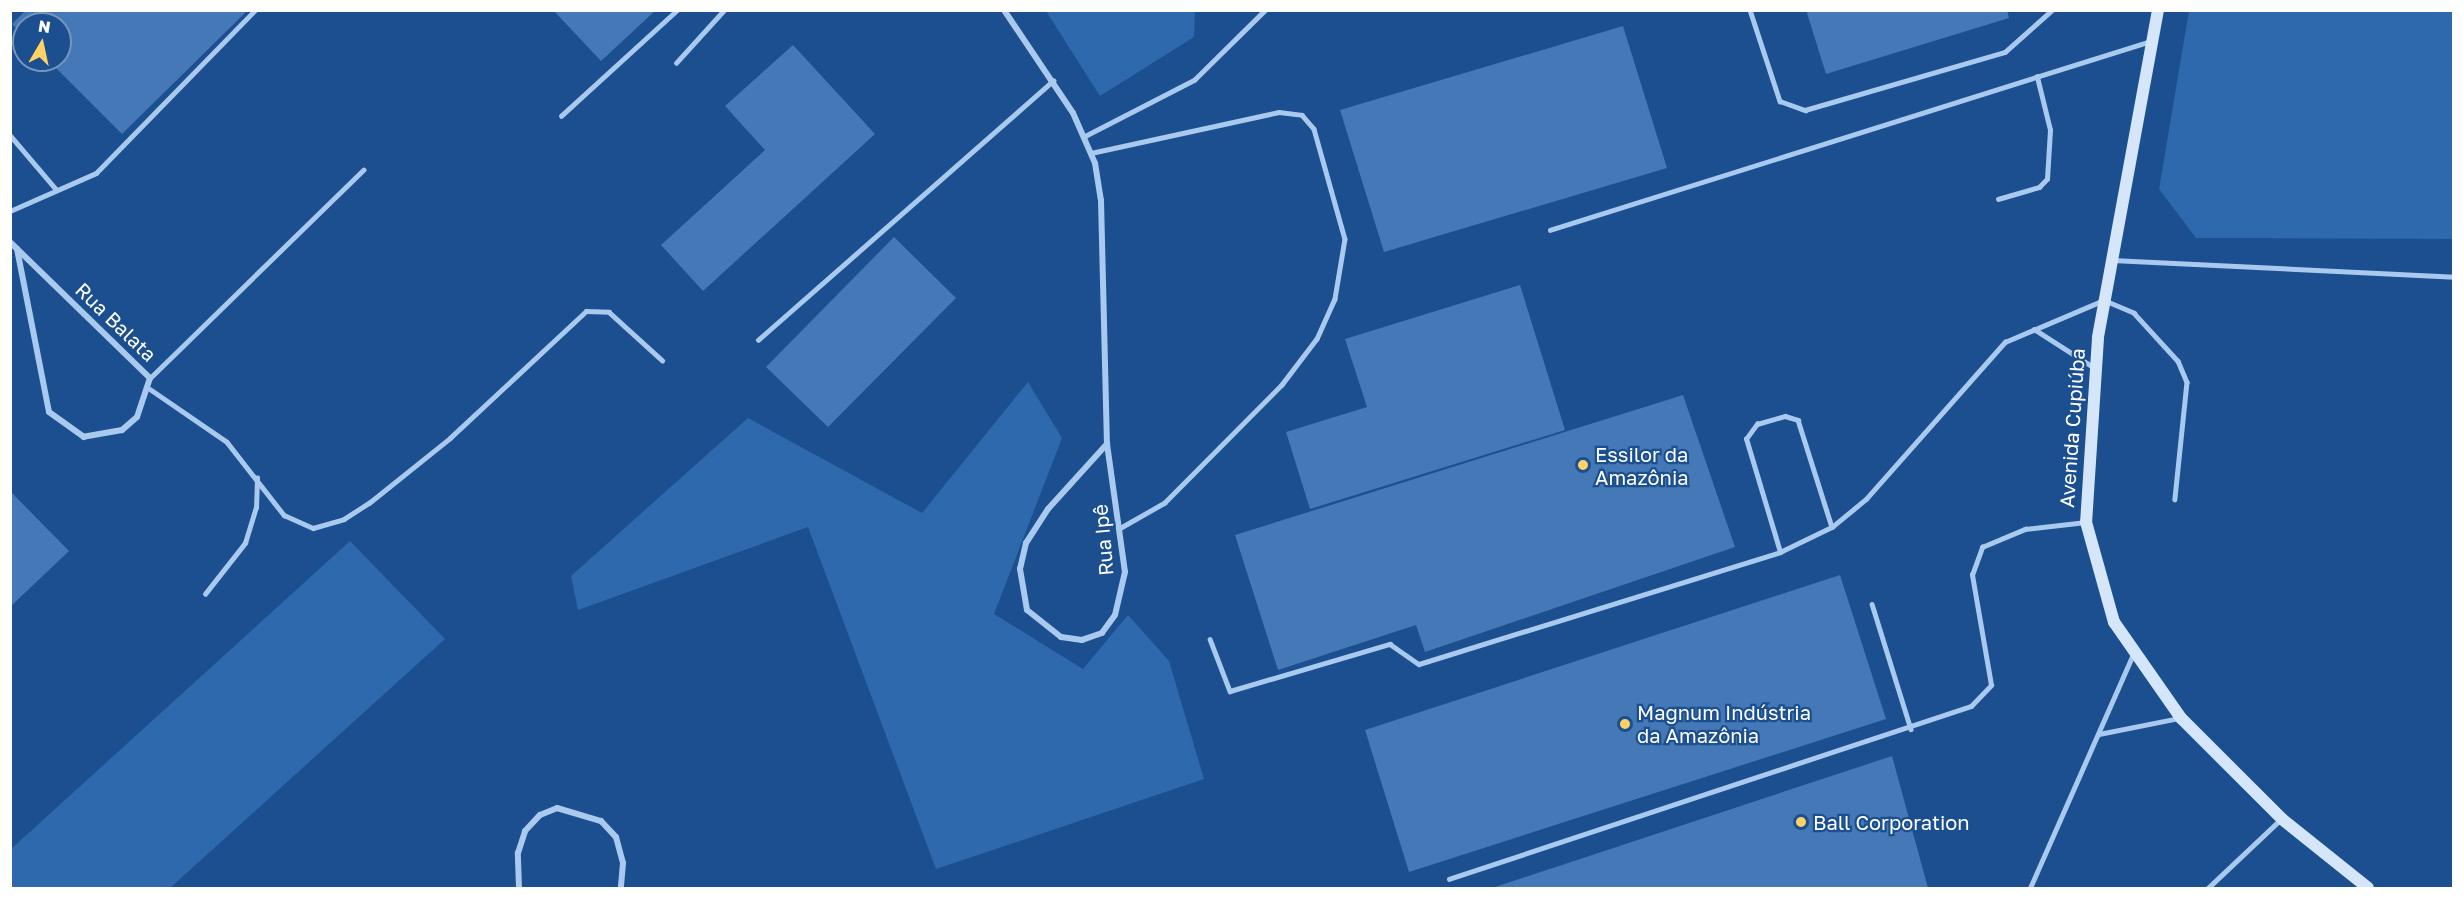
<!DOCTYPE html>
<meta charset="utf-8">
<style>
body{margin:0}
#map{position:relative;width:2464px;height:899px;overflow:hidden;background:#1b4f8f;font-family:"Golos Text",sans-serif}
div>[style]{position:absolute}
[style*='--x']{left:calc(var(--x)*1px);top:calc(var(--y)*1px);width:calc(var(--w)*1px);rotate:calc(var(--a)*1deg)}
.green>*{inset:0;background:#2e69ad}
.building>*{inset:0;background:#4478b7}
.lane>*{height:4.5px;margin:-2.25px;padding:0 2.25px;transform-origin:2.25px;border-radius:2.25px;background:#a9c9ee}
.street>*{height:6px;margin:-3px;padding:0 3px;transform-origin:3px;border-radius:3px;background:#a9c9ee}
.secondary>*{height:12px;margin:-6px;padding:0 6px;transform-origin:6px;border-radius:6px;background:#d6e6fa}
.dots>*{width:16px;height:16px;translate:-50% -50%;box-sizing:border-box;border:3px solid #1b4f8f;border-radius:50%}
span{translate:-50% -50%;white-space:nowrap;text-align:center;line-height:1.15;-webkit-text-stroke:4.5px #1b4f8f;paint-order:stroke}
.street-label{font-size:20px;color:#fff}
.poi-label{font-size:20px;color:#fff}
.left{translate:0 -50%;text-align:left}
.frame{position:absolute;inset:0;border:12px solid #fff;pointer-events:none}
.north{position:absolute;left:12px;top:12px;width:60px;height:60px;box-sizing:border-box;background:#1b4f8f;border:2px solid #7695bc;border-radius:50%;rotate:9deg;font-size:16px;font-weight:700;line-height:24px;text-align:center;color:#fff}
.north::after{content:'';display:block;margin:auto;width:21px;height:27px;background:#ffd166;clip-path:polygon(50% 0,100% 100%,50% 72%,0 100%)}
</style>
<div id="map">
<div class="green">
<i style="clip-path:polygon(1046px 11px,1195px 11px,1194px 37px,1100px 96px)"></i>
<i style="clip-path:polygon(2189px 11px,2453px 11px,2453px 239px,2196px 238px,2159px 189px)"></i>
<i style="clip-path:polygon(1028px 382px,1062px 438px,994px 614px,1083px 669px,1128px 615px,1169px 661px,1204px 779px,936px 869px,808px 527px,578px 610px,571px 576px,748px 418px,922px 513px)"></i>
<i style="clip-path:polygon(350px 541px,445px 639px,170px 888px,11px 888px,11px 849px)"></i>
</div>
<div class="building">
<i style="clip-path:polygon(26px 10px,248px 10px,122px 134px,48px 60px,60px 60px,60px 24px,24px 24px,24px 36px,12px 24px)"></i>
<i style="clip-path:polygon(553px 10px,656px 10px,601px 61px)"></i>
<i style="clip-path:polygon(1806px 10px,2007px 10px,2009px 18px,1826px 74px)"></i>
<i style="clip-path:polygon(1623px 26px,1667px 168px,1384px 252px,1340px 110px)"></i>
<i style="clip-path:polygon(793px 45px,875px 134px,703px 291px,661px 245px,765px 150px,725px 106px)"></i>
<i style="clip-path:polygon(894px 237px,956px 298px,828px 427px,766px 367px)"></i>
<i style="clip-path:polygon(1520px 285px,1565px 430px,1310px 509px,1286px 432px,1367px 407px,1345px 339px)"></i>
<i style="clip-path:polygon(1683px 395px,1735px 547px,1425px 652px,1416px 625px,1278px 670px,1235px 535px)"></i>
<i style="clip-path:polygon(10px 491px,69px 551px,10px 607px)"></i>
<i style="clip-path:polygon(1840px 575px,1886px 719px,1409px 872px,1365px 730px)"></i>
<i style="clip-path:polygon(1892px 756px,1928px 888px,1492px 888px)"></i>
</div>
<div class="lane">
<i style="--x:1750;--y:10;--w:96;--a:71.8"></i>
<i style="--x:1780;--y:101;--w:27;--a:20"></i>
<i style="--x:1805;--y:110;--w:208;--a:-16.2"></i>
<i style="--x:2005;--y:52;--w:63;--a:-41.8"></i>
<i style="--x:676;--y:63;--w:72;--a:-47.8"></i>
<i style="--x:561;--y:116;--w:157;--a:-42.4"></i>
<i style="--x:10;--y:135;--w:71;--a:49.6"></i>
<i style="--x:1085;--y:136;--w:123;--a:-27.2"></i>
<i style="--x:1194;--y:80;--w:100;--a:-44.6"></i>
<i style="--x:1091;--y:153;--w:192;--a:-12.3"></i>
<i style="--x:1279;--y:112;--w:23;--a:7"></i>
<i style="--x:1302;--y:115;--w:18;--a:49"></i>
<i style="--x:1314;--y:129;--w:114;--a:74.3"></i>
<i style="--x:1345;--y:239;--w:61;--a:99.5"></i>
<i style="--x:1335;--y:299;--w:44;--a:114.2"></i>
<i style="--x:1317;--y:339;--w:58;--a:127.3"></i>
<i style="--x:1282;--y:385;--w:166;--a:134.8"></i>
<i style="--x:1165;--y:503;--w:51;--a:150.4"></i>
<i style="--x:1998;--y:199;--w:43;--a:-16.3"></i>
<i style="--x:2039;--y:187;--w:11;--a:-45"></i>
<i style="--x:2047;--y:179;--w:49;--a:-86.5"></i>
<i style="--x:2050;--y:130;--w:55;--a:-103.8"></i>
<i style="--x:10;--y:211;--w:94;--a:-23.8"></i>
<i style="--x:96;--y:173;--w:228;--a:-45.7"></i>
<i style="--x:1550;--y:230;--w:630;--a:-17.46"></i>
<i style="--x:2112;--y:260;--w:342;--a:2.8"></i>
<i style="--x:2034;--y:329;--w:72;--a:32.6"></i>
<i style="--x:758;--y:340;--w:393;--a:-41.3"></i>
<i style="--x:150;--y:378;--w:298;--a:-44.3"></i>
<i style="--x:150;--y:389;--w:93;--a:34.5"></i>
<i style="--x:227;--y:442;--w:93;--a:52"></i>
<i style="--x:284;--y:515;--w:32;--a:24"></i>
<i style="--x:313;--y:528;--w:32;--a:-16"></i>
<i style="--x:344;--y:519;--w:30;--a:-33"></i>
<i style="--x:369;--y:503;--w:104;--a:-38.7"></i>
<i style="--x:450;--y:438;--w:186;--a:-43"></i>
<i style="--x:586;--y:311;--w:23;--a:2"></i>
<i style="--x:609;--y:312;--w:72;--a:42.2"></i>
<i style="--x:1780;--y:552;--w:118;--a:-106.7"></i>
<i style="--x:1746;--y:439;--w:19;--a:-54"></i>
<i style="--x:1757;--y:424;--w:29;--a:-16"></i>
<i style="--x:1785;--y:416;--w:14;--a:17"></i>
<i style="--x:1798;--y:420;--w:112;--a:72.4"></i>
<i style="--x:205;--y:594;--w:65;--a:-51.9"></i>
<i style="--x:245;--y:543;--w:37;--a:-73"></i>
<i style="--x:256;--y:508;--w:30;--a:-88"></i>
<i style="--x:1872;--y:604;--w:131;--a:72.7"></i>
<i style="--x:1210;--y:639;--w:56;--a:69"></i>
<i style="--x:1230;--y:691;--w:167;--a:-16.4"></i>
<i style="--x:1390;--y:644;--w:35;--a:35"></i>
<i style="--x:1419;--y:664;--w:378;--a:-17.2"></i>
<i style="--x:1780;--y:552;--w:58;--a:-25.7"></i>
<i style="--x:1832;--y:527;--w:44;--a:-39.5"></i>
<i style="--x:1866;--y:499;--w:210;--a:-48.5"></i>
<i style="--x:2005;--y:342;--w:108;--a:-23"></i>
<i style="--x:2104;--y:300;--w:33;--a:23"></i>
<i style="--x:2134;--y:313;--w:65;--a:47.5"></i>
<i style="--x:2178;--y:361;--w:23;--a:67"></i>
<i style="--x:2187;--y:382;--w:118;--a:95.9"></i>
<i style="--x:2099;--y:734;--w:82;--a:-11.3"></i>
<i style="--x:1449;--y:879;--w:550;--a:-18.34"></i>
<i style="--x:1971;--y:706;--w:29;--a:-46"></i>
<i style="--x:1991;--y:685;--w:112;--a:-99.8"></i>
<i style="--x:1972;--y:575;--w:30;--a:-70"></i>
<i style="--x:1982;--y:547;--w:47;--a:-22.7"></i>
<i style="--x:2025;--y:529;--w:61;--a:-6.5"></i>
<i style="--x:2030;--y:888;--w:255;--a:-66.2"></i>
<i style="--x:2208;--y:888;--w:99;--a:-43.4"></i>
</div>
<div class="street">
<i style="--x:1004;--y:10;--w:124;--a:56.2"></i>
<i style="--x:1073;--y:113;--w:55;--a:66.3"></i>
<i style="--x:1095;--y:163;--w:37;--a:81"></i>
<i style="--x:1101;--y:200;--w:244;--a:88.6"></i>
<i style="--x:1107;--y:444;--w:129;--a:82"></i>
<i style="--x:1125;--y:572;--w:44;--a:103.1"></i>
<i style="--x:1115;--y:615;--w:22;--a:126"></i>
<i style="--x:1102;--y:633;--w:21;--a:161"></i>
<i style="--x:1082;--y:640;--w:21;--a:-172"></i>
<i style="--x:1061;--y:637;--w:43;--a:-141.5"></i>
<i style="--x:1027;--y:610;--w:42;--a:-99.7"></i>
<i style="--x:1020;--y:569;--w:27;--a:-77"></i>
<i style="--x:1026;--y:543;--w:40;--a:-57.1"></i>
<i style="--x:1048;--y:509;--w:88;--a:-47.8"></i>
<i style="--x:10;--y:242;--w:195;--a:44.2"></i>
<i style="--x:150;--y:378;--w:41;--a:108.4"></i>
<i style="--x:137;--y:417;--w:20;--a:139"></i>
<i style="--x:122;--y:430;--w:39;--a:170"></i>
<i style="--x:84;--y:437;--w:43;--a:-144.5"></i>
<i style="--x:49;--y:412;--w:166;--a:-101.1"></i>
<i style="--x:519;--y:888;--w:35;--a:-92"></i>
<i style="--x:518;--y:853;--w:23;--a:-72"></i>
<i style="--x:525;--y:831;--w:22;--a:-47"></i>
<i style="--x:540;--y:815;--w:18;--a:-22"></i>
<i style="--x:557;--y:808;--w:46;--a:16.5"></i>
<i style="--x:601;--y:821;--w:22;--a:47"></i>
<i style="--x:616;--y:837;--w:27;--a:75"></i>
<i style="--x:623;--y:863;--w:25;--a:95"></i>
</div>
<div class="secondary">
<i style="--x:2158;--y:10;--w:333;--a:100.4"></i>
<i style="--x:2098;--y:338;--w:184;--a:93.7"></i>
<i style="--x:2086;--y:522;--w:104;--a:74.4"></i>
<i style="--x:2114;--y:622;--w:117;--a:55.1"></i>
<i style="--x:2181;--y:718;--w:143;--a:45"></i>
<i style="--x:2282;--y:819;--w:110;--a:38.7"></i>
</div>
<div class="dots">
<i style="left:1583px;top:465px;background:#ffd166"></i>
<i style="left:1625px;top:724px;background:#ffd166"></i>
<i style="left:1801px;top:822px;background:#ffd166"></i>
</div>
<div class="street-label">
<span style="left:116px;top:322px;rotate:44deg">Rua Balata</span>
<span style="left:2072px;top:428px;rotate:-86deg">Avenida Cupiúba</span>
<span style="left:1103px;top:540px;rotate:-95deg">Rua Ipê</span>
</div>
<div class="poi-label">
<span class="left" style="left:1595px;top:466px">Essilor da<br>Amazônia</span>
<span class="left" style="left:1637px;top:724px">Magnum Indústria<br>da Amazônia</span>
<span class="left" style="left:1813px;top:822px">Ball Corporation</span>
</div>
<div class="frame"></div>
<div class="north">N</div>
</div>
